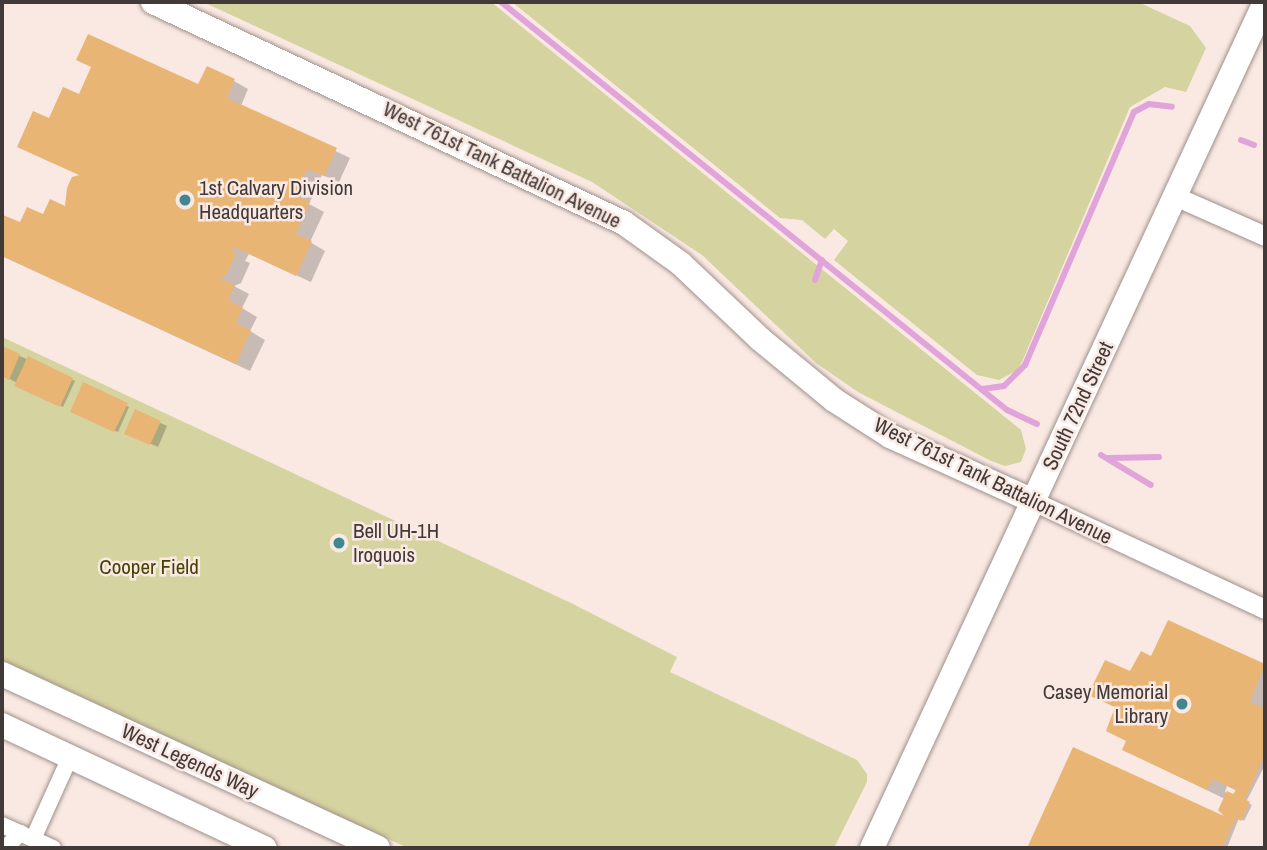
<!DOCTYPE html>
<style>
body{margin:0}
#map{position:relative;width:1267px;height:850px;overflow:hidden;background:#fae9e3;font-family:"Archivo Narrow",sans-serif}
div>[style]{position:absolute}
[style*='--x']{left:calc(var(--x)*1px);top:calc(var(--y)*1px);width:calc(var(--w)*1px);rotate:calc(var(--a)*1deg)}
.green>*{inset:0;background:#d5d39f}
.shadow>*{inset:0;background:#0003}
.stream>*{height:6px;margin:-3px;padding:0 3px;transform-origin:3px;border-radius:3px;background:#e0a3da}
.building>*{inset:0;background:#e9b574}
.roads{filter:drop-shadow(0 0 2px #9f908b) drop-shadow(0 0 2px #9f908b)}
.pedestrian>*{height:16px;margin:-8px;padding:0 8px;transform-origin:8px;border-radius:8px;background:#fff}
.minor>*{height:19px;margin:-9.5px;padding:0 9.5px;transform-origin:9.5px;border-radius:9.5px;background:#fff}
.tertiary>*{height:24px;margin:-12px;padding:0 12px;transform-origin:12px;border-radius:12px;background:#fff}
.dots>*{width:19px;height:19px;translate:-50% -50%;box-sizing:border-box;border:4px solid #fae9e3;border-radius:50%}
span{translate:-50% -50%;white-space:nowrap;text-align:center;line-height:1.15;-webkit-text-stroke:5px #fae9e3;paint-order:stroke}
.street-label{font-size:21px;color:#413a38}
.poi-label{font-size:21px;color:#413a38}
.left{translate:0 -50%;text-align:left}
.right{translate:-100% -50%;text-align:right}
.park-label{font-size:21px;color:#464300}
.frame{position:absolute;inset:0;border:4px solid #413a38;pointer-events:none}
</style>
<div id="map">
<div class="green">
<i style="clip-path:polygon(203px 2px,491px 2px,1021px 430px,1026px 449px,1021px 462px,1005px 466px,991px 461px,858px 392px,816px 363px,702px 255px,592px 182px)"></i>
<i style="clip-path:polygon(512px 2px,1138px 2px,1190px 26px,1206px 48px,1186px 92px,1165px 87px,1130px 107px,1022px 362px,1016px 371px,999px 380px,977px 375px,834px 260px,848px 241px,834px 229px,825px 239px,802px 220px,780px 218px)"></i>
<i style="clip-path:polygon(2px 337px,573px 604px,677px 657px,670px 672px,857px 760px,867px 774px,867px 782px,834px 848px,408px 848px,2px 660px)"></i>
</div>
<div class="shadow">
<i style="clip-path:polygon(234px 81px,248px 89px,241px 106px,350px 158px,339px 182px,322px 175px,309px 204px,324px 212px,310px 242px,325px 251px,311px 282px,249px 254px,245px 261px,250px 263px,241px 283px,234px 286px,249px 294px,242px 308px,257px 317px,250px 331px,265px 340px,250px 371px,2px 256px,4px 217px,21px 224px,66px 209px,82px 176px,33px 154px,49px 121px,80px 96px)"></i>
<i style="clip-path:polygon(2px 348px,75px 381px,63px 407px,2px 375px)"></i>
<i style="clip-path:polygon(84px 384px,129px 407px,118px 432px,72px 411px)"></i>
<i style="clip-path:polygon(136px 411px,167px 426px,158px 447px,131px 435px)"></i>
<i style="clip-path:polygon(evenodd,1169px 622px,1265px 666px,1265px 765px,1246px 802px,1252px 805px,1244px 821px,1239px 818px,1227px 848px,1029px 848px,1074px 749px,1225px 818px,1225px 799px,1124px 750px,1128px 741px,1116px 708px,1091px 694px,1152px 658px,1169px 622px,1227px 786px,1237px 791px,1234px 796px,1225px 792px,1227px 786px)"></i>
</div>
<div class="stream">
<i style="--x:501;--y:2;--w:650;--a:38.88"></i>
<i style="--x:1007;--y:410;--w:33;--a:25"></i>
<i style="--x:1241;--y:140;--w:14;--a:21"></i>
<i style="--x:815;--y:280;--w:21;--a:-71"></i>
<i style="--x:982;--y:389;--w:22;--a:-8"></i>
<i style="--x:1004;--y:386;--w:30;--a:-45"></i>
<i style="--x:1025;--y:365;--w:275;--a:-66.7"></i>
<i style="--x:1134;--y:112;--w:17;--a:-28"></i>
<i style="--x:1149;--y:104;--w:23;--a:7"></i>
<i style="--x:1101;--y:455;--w:58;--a:31"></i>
<i style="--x:1109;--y:458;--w:50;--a:-1.1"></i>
</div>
<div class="building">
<i style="clip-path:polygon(88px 34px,198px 84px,207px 66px,235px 79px,227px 98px,337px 148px,324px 176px,307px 169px,295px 195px,310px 202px,296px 234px,312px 241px,296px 276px,234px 247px,232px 252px,236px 254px,226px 275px,220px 278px,235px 285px,228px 300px,243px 307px,236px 323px,251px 330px,236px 364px,2px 256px,3px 215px,20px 222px,27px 207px,43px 214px,50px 199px,65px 206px,67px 188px,72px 177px,79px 175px,17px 147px,33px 111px,49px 118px,63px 87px,79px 94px,91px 67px,76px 60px)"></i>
<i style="clip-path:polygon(2px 346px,20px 354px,9px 380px,2px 376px)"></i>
<i style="clip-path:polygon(28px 356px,73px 378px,60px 407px,14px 386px)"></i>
<i style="clip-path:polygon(83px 382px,128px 403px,114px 432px,70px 412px)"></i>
<i style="clip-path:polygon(135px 409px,161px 421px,150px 445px,124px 434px)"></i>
<i style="clip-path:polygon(1168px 620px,1265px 664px,1250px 702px,1265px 709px,1265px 754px,1245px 799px,1250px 802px,1241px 821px,1236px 818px,1222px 848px,1027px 848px,1073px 747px,1224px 816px,1218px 810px,1227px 791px,1233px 794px,1236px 790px,1213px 779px,1207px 790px,1122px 750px,1126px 741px,1106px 731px,1115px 707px,1088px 695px,1105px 660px,1130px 671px,1141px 651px,1151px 656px)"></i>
</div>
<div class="roads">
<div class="pedestrian">
<i style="--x:2;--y:825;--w:56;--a:24.3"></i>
<i style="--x:33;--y:839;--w:90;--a:-65.7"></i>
<i style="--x:6;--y:848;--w:21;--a:-47"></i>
</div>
<div class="minor">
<i style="--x:1177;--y:197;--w:96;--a:23.9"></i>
<i style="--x:1033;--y:501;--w:256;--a:25"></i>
</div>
<div class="tertiary">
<i style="--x:153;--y:2;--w:520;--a:25.14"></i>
<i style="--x:624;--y:223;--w:70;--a:35.7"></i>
<i style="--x:681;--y:264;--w:109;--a:43.5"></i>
<i style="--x:760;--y:339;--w:96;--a:39.5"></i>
<i style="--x:834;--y:400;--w:67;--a:32.7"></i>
<i style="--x:890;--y:436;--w:157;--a:24.4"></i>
<i style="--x:2;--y:674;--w:414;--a:24.8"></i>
<i style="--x:2;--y:725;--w:290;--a:25.1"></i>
<i style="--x:872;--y:848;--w:933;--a:-65.08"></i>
</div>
</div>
<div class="dots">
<i style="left:185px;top:200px;background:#408791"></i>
<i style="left:339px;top:543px;background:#408791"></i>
<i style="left:1182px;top:704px;background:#408791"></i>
</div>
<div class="street-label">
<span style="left:502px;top:165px;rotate:26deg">West 761st Tank Battalion Avenue</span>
<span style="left:1078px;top:406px;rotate:-65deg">South 72nd Street</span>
<span style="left:993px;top:481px;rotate:26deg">West 761st Tank Battalion Avenue</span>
<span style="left:190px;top:761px;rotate:25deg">West Legends Way</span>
</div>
<div class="poi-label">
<span class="left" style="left:199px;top:200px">1st Calvary Division<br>Headquarters</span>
<span class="left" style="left:353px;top:543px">Bell UH-1H<br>Iroquois</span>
<span class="right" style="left:1168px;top:704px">Casey Memorial<br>Library</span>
</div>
<div class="park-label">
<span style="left:149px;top:567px">Cooper Field</span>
</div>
<div class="frame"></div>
</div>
